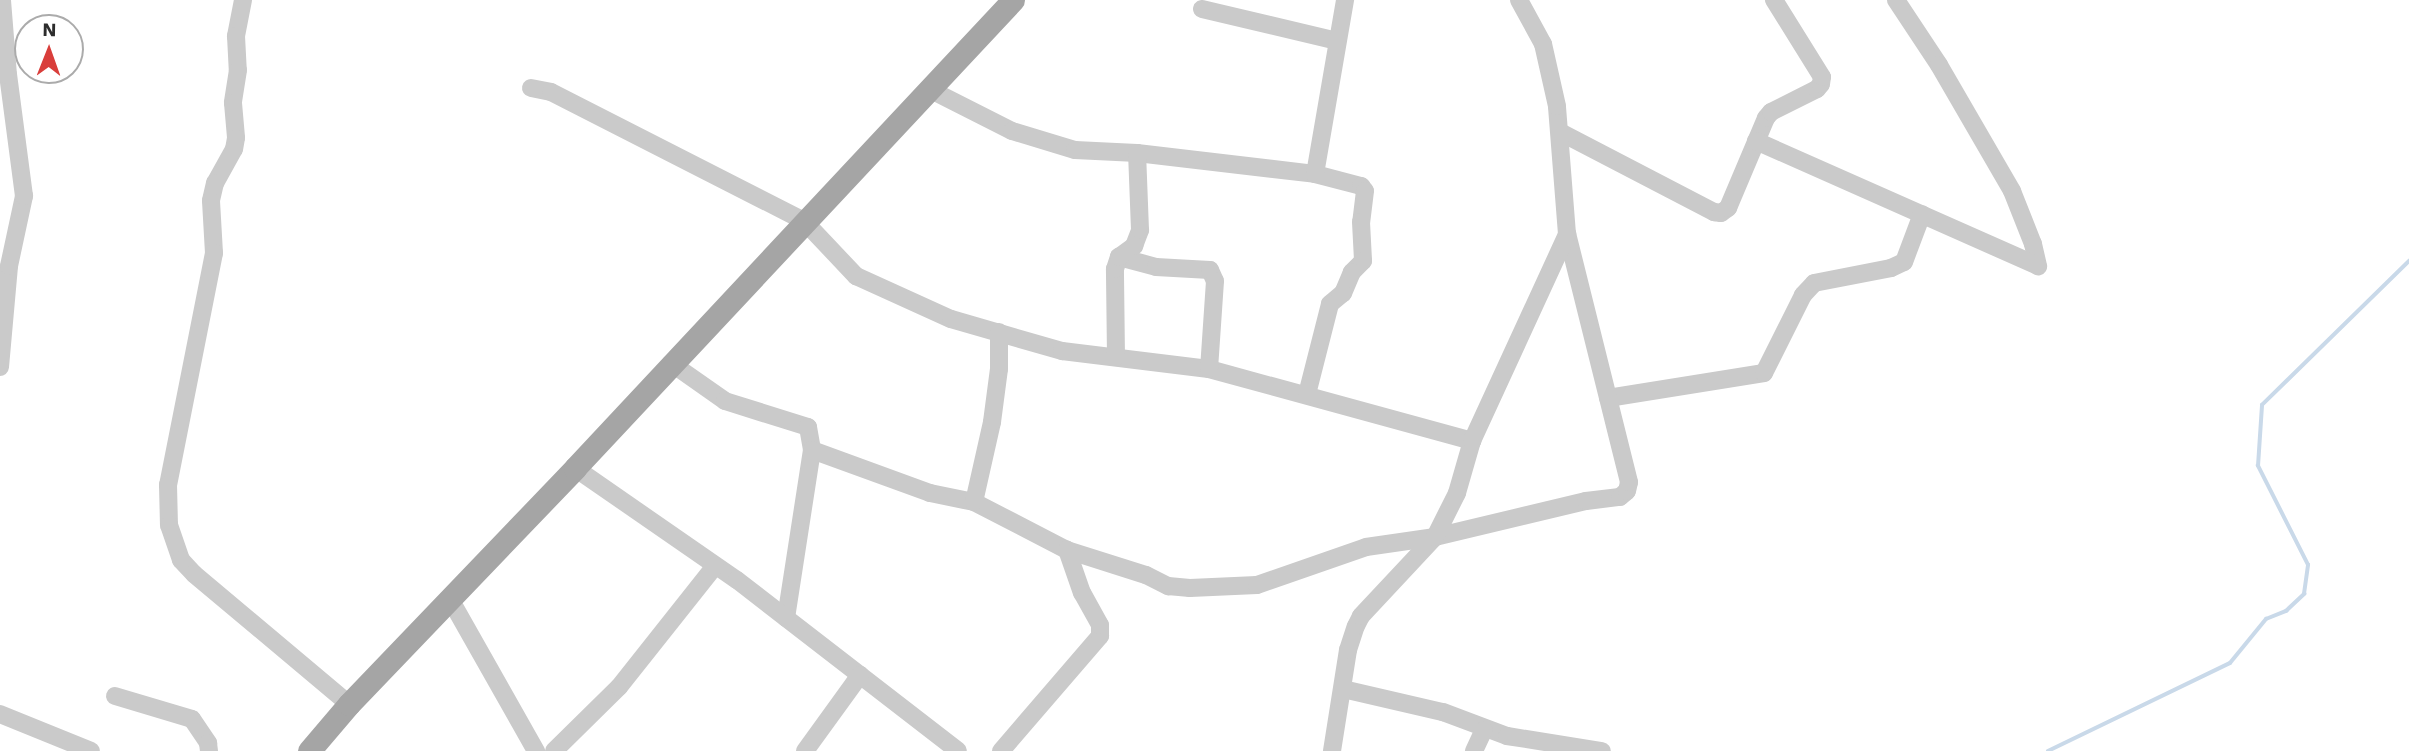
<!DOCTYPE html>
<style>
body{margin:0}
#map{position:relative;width:2409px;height:751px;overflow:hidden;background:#fff;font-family:"Work Sans",sans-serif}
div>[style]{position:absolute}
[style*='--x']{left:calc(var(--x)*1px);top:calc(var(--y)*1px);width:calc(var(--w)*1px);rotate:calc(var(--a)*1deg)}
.stream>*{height:3.5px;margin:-1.75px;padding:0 1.75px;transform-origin:1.75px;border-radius:1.75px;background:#c9d9e9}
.minor>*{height:18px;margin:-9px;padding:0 9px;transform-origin:9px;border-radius:9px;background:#cacaca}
.major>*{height:23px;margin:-11.5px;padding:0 11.5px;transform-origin:11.5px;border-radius:11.5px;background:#a5a5a5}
span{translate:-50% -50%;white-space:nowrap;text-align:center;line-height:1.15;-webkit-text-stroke:7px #fff;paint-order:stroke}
.north{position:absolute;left:14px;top:14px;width:70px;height:70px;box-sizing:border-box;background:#fff;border:2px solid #ababab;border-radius:50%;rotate:1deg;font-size:19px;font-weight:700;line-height:28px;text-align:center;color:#2d2d2d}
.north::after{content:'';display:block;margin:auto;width:24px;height:32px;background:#d93e3b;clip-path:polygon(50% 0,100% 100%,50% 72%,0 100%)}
</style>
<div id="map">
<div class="stream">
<i style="--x:2048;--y:751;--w:202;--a:-25.8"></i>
<i style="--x:2230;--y:663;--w:57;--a:-50.7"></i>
<i style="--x:2266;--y:619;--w:22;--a:-22"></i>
<i style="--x:2286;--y:611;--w:25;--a:-43"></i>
<i style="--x:2304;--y:594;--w:29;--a:-82"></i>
<i style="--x:2308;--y:565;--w:111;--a:-116.8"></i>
<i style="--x:2258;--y:466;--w:61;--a:-86.2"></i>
<i style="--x:2262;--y:405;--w:206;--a:-44.4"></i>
</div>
<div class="minor">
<i style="--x:243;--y:0;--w:37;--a:101"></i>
<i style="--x:236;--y:36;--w:34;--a:87"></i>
<i style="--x:238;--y:70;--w:33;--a:99"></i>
<i style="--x:233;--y:103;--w:35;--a:85"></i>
<i style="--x:236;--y:138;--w:11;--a:100"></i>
<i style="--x:234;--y:149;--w:39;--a:119"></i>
<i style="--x:215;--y:183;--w:18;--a:103"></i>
<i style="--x:211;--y:201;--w:52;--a:86.7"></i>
<i style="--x:214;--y:253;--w:237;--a:101.2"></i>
<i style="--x:168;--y:485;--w:40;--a:88.6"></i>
<i style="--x:169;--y:525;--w:37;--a:71"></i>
<i style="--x:181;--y:560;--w:19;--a:47"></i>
<i style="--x:194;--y:574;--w:202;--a:40"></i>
<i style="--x:1896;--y:0;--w:78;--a:56.5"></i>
<i style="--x:1939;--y:65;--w:146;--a:59.9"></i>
<i style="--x:2012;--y:191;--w:57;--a:68.4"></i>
<i style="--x:2033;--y:244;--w:23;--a:77"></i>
<i style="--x:1202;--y:9;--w:139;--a:13.3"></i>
<i style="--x:531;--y:88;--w:20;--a:11"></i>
<i style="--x:551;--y:92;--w:284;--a:27"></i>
<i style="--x:804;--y:221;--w:76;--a:46.6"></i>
<i style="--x:856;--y:276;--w:104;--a:24.4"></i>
<i style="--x:951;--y:319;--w:116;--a:16.1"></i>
<i style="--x:1062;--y:351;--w:148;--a:7"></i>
<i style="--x:1209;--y:369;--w:273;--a:15.3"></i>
<i style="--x:929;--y:89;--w:93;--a:26.8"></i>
<i style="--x:1012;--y:131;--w:66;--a:16.8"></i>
<i style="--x:1075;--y:150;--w:62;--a:2.8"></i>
<i style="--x:1137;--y:153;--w:179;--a:6.7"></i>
<i style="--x:1315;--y:174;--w:48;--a:14.6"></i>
<i style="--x:1361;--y:186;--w:6;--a:51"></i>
<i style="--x:1365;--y:191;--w:31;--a:97"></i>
<i style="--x:1361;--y:222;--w:39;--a:87"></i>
<i style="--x:1363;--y:261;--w:16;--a:135"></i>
<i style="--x:1352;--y:272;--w:23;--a:113"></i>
<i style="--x:1343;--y:293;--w:17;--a:140"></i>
<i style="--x:1330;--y:304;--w:93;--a:104.3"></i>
<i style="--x:1560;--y:132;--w:174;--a:27.5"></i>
<i style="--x:1714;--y:212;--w:7;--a:8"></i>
<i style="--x:1721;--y:213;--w:9;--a:-36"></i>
<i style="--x:1728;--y:208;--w:98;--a:-67.1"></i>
<i style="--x:1766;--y:118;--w:8;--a:-50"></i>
<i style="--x:1771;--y:112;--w:51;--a:-26.6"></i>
<i style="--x:1817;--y:89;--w:6;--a:-51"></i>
<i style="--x:1821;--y:84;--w:7;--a:-82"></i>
<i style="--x:1822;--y:77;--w:91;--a:-121.9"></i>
<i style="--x:1756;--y:141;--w:308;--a:23.9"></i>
<i style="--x:1315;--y:174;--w:177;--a:-80.2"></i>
<i style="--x:1119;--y:257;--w:38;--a:15"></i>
<i style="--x:1156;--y:267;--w:54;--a:3.2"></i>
<i style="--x:1210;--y:270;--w:12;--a:66"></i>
<i style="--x:1215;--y:281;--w:88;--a:93.9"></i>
<i style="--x:1116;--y:357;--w:88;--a:-90.7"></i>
<i style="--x:1115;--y:269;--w:13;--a:-72"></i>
<i style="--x:1119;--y:257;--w:19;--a:-36"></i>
<i style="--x:1134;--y:246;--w:17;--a:-69"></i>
<i style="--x:1140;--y:230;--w:77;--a:-92.2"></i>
<i style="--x:671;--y:363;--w:66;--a:35.1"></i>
<i style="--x:725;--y:401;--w:87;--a:17.4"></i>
<i style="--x:808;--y:427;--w:23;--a:80"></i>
<i style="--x:812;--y:450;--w:170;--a:98.8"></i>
<i style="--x:0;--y:367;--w:101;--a:-84.9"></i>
<i style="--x:9;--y:266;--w:72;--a:-77.9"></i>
<i style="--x:24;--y:196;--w:122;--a:-97.5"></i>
<i style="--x:8;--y:75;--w:75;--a:-94.6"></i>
<i style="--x:1608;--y:398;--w:158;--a:-9.1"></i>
<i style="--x:1764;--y:373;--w:87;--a:-63.4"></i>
<i style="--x:1803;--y:295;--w:16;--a:-47"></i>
<i style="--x:1814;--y:283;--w:78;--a:-11"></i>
<i style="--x:1891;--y:268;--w:14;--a:-25"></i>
<i style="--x:1904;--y:262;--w:51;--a:-69.4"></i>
<i style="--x:812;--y:450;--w:126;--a:20"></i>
<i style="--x:930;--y:493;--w:45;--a:11.6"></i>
<i style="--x:974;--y:502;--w:105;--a:27.3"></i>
<i style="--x:1067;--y:550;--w:83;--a:17.6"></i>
<i style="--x:1146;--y:575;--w:25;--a:27"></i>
<i style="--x:1168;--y:586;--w:22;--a:5"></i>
<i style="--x:1190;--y:588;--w:67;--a:-2.6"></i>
<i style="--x:1257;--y:585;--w:115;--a:-19.2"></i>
<i style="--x:1366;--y:547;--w:70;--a:-8.2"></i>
<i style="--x:1435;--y:537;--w:155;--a:-13.4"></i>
<i style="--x:1586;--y:501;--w:34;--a:-7"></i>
<i style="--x:1620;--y:497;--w:9;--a:-41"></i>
<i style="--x:1627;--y:491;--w:9;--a:-77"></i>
<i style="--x:1629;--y:482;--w:256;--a:-104"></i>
<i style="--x:1567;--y:234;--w:128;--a:-94.5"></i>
<i style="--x:1557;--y:106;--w:64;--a:-102.7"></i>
<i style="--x:1543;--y:44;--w:50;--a:-118.6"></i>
<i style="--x:575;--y:468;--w:197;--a:34.7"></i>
<i style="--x:737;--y:580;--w:279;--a:37.7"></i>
<i style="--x:974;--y:502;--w:82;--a:-77.3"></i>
<i style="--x:992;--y:422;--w:53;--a:-82.5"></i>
<i style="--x:999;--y:369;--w:37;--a:-90"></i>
<i style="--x:450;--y:599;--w:175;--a:60.5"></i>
<i style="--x:1343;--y:689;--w:103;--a:13"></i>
<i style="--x:1443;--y:712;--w:68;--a:20.6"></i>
<i style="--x:1507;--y:736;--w:96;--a:9"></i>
<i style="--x:115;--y:696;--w:80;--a:16.6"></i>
<i style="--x:192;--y:719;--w:29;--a:56"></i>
<i style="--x:208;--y:743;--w:8;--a:83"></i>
<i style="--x:0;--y:714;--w:98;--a:22.1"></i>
<i style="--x:554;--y:751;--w:91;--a:-44.6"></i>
<i style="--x:619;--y:687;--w:154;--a:-51.6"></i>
<i style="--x:805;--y:751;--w:94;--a:-54.1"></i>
<i style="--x:1001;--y:751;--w:152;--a:-49.3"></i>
<i style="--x:1100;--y:636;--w:11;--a:-90"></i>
<i style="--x:1100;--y:625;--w:37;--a:-119"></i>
<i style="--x:1082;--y:593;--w:46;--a:-109.2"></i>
<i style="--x:1332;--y:751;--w:102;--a:-81"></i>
<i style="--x:1348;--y:650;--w:25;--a:-72"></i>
<i style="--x:1356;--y:626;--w:11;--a:-63"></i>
<i style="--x:1361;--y:616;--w:108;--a:-46.9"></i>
<i style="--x:1435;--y:537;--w:49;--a:-63.4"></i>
<i style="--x:1457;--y:493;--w:54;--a:-73.9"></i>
<i style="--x:1472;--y:441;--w:228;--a:-65.3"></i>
<i style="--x:1474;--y:751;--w:23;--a:-65"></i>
</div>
<div class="major">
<i style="--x:309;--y:751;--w:62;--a:-49.6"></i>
<i style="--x:349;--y:704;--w:327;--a:-46.2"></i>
<i style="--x:575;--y:468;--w:641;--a:-46.9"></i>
</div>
<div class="north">N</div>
</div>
